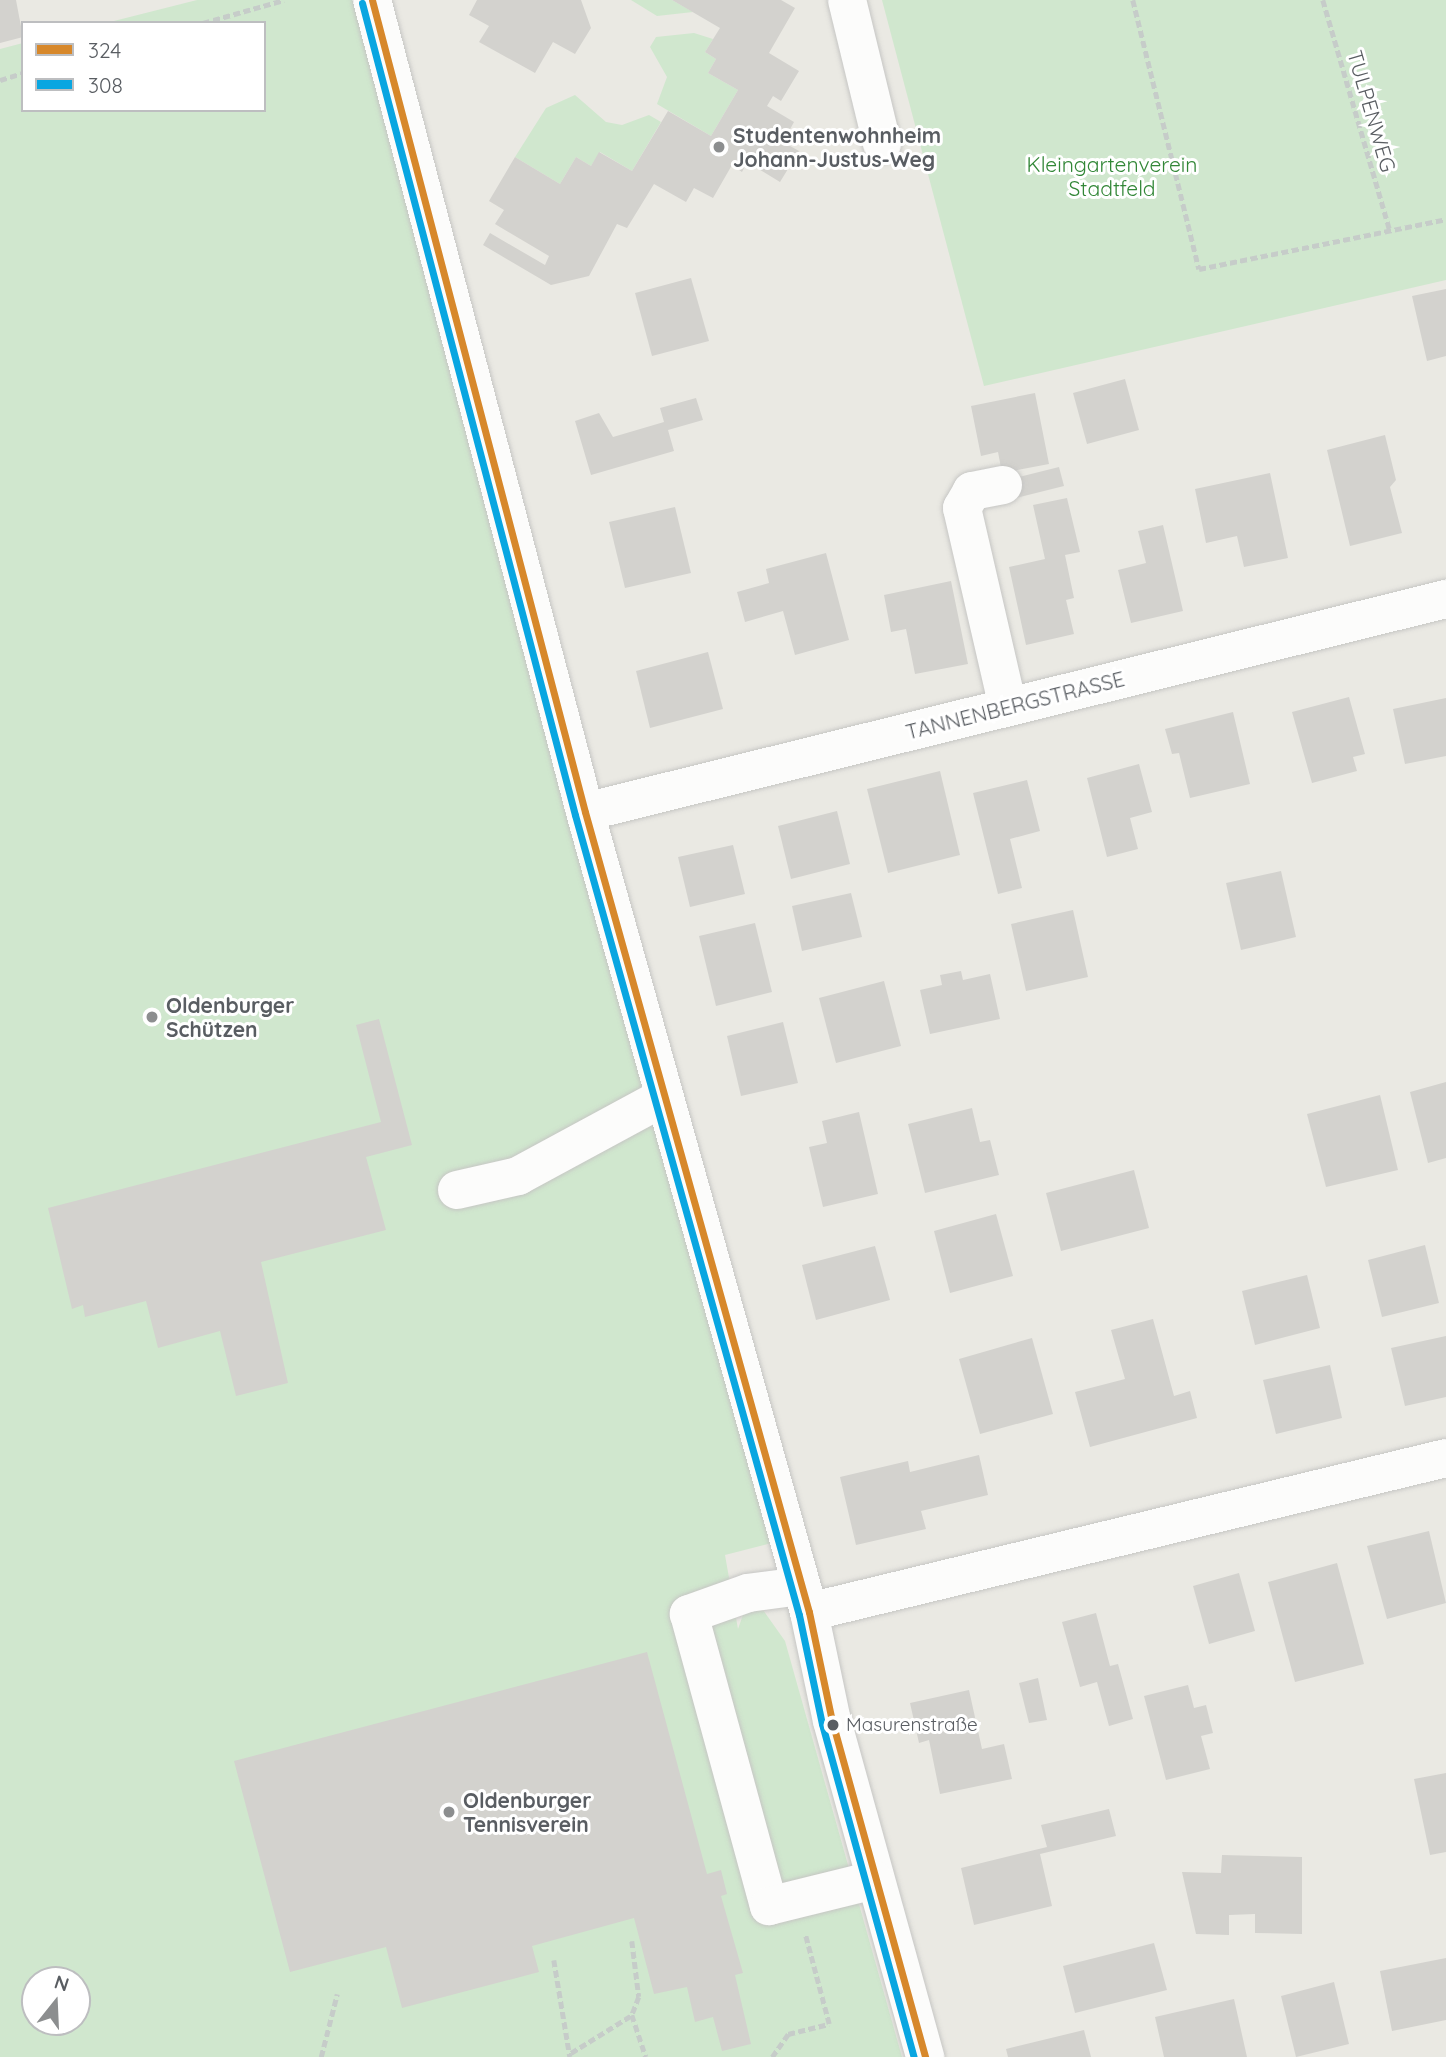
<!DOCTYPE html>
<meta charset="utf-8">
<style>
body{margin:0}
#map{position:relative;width:1446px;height:2057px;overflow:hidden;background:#eae9e3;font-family:Quicksand,sans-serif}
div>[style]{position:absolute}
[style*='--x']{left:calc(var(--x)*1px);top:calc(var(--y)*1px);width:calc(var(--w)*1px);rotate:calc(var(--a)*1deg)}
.green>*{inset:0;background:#d0e7ce}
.building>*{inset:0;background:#d3d2ce}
.path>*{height:4.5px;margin-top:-2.25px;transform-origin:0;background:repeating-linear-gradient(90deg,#c6ccc9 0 7px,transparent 0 10.5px)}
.roads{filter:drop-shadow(0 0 2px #c6c6c4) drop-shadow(0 0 2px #c6c6c4)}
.minor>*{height:38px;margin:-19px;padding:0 19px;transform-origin:19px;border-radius:19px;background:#fcfcfb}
.bus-1>*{height:7px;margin:-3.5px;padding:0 3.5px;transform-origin:3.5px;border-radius:3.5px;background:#d7882b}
.bus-2>*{height:7px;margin:-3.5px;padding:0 3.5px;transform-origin:3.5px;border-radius:3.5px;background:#09a6e1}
.dots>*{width:19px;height:19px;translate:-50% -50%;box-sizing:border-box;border:4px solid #fff;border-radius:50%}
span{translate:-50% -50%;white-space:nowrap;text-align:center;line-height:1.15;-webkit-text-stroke:6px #fff;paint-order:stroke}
.bus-label{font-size:19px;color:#595d62}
.left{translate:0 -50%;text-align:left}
.street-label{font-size:21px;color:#595d62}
.poi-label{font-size:21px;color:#595d62;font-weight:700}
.park-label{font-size:21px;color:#328737}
.legend{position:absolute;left:21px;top:21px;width:245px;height:91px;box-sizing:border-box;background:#fff;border:2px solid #bdbec0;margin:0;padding:9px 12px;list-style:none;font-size:21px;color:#595d62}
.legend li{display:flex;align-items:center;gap:14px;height:35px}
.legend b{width:35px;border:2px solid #bdbec0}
.north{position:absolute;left:21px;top:1966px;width:70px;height:70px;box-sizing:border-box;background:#fff;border:2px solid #bdbec0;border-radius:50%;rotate:18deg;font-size:19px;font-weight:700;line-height:28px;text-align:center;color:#595d62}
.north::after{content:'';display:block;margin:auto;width:24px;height:32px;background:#8c8e8f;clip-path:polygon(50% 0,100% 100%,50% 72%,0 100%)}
</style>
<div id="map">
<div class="green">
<i style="clip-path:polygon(evenodd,197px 0,368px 0,787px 1539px,725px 1555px,738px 1629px,744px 1612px,761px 1607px,785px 1641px,902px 2057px,0 2057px,0 49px,23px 43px,23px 110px,264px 110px,264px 23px,106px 23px,197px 0,35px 1980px,77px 1980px,77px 2022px,35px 2022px,35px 1980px)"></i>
<i style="clip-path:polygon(631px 0,672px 0,693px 12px,657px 16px)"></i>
<i style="clip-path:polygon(882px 0,1446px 0,1446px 280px,984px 386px)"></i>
<i style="clip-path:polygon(694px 33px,713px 39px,705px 52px,716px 59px,708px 73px,738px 90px,711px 136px,657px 104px,667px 77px,650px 47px,656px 37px)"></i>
<i style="clip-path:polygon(575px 95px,606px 122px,622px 125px,649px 115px,661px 122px,632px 171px,600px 152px,591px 166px,576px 157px,560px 184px,515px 157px,546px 108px)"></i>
</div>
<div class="building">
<i style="clip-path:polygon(0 0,16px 0,23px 37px,0 43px)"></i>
<i style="clip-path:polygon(477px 0,581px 0,591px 28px,575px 54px,553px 42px,535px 73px,479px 42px,489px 26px,469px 15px)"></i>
<i style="clip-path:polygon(672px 0,781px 0,795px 8px,769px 53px,799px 71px,781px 101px,773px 96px,767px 106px,794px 122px,783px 142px,799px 151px,780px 182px,747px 162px,742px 172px,732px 165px,713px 198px,694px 188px,686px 202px,654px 184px,627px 228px,617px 224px,589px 276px,551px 285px,483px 245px,490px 233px,545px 265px,549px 256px,495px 224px,504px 210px,489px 201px,515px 157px,560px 184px,576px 157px,591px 166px,599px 152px,632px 171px,668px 111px,711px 136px,738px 90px,708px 73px,716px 59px,705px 52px,720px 28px)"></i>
<i style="clip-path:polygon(691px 278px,709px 341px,652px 356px,635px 293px)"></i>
<i style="clip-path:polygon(1446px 289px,1446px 356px,1427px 361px,1412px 296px)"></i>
<i style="clip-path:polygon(1125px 379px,1139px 430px,1087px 444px,1073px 393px)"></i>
<i style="clip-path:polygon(1035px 393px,1049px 464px,1002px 473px,998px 452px,981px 456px,971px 406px)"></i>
<i style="clip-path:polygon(696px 398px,703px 420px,668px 430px,674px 451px,591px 475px,575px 421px,599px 413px,613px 437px,664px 422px,660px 408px)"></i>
<i style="clip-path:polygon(1385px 435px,1396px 480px,1390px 487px,1402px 533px,1350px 546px,1327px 450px)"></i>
<i style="clip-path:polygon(1059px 467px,1064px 486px,1016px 498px,1011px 479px)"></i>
<i style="clip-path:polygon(1270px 473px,1288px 558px,1244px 567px,1237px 536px,1206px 543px,1195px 489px)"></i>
<i style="clip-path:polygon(1067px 498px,1080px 552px,1065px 555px,1074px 598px,1066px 600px,1074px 634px,1026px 645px,1009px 567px,1045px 559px,1033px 505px)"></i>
<i style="clip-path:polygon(675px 507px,691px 573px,625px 588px,609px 522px)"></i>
<i style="clip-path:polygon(1163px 525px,1183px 611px,1131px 623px,1118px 570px,1146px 563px,1138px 531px)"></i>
<i style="clip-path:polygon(826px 553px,849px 640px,795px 655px,783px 611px,745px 622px,737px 592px,769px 583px,766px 569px)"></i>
<i style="clip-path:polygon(951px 581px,968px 664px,915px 674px,906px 629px,891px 632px,884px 595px)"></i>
<i style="clip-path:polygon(708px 652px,723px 709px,650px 728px,636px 671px)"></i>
<i style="clip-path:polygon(1349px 697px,1365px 754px,1353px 757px,1357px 771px,1312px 783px,1292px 712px)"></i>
<i style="clip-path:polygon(1446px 698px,1446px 756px,1405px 764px,1393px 709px)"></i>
<i style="clip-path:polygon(1233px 712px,1250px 784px,1190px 798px,1179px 753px,1172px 754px,1165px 729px)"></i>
<i style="clip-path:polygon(1139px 764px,1152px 812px,1130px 818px,1138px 849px,1107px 857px,1087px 778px)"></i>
<i style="clip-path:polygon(940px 771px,960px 855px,888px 873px,867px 789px)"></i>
<i style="clip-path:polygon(1027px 780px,1040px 831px,1010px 839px,1022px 888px,998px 894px,973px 793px)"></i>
<i style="clip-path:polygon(837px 811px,850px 864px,791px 879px,778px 826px)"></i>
<i style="clip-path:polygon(733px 845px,745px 894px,690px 907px,678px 857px)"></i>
<i style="clip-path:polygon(1281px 871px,1296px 937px,1241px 950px,1226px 883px)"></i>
<i style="clip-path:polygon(851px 893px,862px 937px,802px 951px,792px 906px)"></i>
<i style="clip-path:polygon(1073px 910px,1088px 977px,1026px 991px,1011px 924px)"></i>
<i style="clip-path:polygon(755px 923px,772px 992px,716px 1006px,699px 936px)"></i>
<i style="clip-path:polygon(961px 971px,963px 980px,990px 974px,1000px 1019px,930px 1034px,920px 990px,942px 985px,940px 975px)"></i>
<i style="clip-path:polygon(884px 981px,901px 1046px,836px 1063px,819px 998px)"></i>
<i style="clip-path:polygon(379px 1019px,412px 1145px,366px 1157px,386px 1230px,261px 1262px,288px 1383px,236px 1396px,220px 1331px,158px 1348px,146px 1301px,85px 1317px,83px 1305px,72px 1309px,48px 1208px,381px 1122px,356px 1025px)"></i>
<i style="clip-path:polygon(783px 1022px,798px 1083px,741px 1096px,727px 1036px)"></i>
<i style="clip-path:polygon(1446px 1082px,1446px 1158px,1428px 1163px,1410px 1092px)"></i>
<i style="clip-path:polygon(1380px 1095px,1398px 1170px,1326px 1187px,1307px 1114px)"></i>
<i style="clip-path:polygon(972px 1108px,980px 1142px,990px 1140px,999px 1175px,925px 1193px,908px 1124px)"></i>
<i style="clip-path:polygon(859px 1112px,878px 1194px,823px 1207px,809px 1147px,827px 1143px,822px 1121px)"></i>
<i style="clip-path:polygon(1134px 1170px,1149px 1228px,1061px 1251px,1046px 1193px)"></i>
<i style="clip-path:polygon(996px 1214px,1013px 1276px,950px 1293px,934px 1231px)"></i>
<i style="clip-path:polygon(1425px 1245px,1439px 1303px,1382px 1317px,1368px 1260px)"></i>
<i style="clip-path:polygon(875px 1246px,890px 1300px,816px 1320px,802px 1265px)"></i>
<i style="clip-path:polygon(1307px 1275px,1320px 1328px,1255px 1345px,1242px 1291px)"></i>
<i style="clip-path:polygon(1153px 1319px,1174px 1396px,1190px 1391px,1197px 1418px,1090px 1447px,1075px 1392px,1125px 1379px,1111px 1330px)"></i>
<i style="clip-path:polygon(1446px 1336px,1446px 1397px,1405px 1406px,1391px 1348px)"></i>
<i style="clip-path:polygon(1032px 1338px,1053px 1414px,980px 1434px,959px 1359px)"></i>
<i style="clip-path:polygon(1330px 1365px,1342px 1418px,1276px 1434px,1263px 1380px)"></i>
<i style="clip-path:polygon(979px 1455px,988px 1495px,921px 1511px,926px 1529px,856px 1545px,840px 1477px,908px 1461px,910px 1472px)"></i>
<i style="clip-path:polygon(1429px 1531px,1446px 1603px,1387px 1619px,1367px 1546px)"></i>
<i style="clip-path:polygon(1337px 1563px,1364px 1664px,1295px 1682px,1268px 1582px)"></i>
<i style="clip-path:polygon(1239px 1573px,1255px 1631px,1209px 1644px,1193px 1586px)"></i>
<i style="clip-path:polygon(1096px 1613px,1110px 1666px,1118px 1664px,1133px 1719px,1109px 1726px,1097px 1682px,1080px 1687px,1062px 1622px)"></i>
<i style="clip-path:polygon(647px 1652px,707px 1874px,721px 1870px,727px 1894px,721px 1896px,743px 1973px,735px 1975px,751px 2044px,722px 2051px,713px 2017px,695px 2022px,687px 1987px,654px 1994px,634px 1918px,532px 1946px,539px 1972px,402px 2008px,386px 1947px,290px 1972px,234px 1761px)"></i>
<i style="clip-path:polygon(1038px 1678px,1047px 1720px,1029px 1723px,1019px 1683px)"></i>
<i style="clip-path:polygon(1188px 1685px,1194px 1708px,1206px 1705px,1213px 1733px,1201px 1736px,1210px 1769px,1166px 1780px,1144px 1696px)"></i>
<i style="clip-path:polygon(969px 1690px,982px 1749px,1004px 1744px,1012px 1779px,940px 1794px,929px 1740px,919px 1743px,910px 1703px)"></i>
<i style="clip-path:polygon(1446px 1773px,1446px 1852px,1430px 1855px,1414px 1779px)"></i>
<i style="clip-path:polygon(1109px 1809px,1116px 1836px,1040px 1854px,1052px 1906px,974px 1925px,961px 1868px,1047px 1847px,1041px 1825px)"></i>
<i style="clip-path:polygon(1222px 1855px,1302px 1857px,1302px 1934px,1255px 1933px,1255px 1914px,1229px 1915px,1229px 1935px,1196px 1934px,1182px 1872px,1221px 1873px)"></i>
<i style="clip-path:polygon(1154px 1943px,1167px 1990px,1075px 2013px,1063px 1966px)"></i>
<i style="clip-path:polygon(1446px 1958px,1446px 2020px,1392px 2031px,1380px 1971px)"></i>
<i style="clip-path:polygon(1334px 1982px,1349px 2044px,1296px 2057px,1281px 1996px)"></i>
<i style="clip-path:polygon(1234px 1999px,1247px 2057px,1164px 2057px,1155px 2017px)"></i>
<i style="clip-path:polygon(1084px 2030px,1091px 2057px,1008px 2057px,1006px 2049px)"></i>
</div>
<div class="path">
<i style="--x:1133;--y:0;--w:277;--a:76.2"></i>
<i style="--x:1199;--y:269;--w:252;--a:-11.4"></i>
<i style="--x:1323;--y:0;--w:241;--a:73.8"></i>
<i style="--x:203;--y:23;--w:84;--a:-15.9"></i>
<i style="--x:0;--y:80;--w:24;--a:-17"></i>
<i style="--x:632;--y:1941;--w:56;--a:82.9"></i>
<i style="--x:639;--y:1997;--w:19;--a:111"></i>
<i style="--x:554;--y:1960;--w:98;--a:80.6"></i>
<i style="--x:571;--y:2053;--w:72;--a:-31.9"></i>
<i style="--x:632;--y:2015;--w:44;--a:71.6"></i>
<i style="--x:321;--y:2057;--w:65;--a:-75.7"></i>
<i style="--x:772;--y:2057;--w:28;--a:-55"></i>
<i style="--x:788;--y:2034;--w:42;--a:-13.7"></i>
<i style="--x:829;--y:2024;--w:93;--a:-104.9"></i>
</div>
<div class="roads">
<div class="minor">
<i style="--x:372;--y:0;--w:839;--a:75.3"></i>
<i style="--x:585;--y:812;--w:831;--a:74.36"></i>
<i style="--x:809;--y:1612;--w:111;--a:78.1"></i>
<i style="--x:832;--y:1721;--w:349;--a:74.5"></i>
<i style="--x:847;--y:0;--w:148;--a:76.3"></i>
<i style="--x:1003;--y:485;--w:32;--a:169"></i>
<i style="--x:972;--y:491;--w:20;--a:120"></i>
<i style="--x:962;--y:508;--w:204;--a:77"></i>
<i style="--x:585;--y:812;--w:887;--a:-13.9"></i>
<i style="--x:457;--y:1190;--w:63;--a:-12.9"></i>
<i style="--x:518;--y:1176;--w:166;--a:-28.4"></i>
<i style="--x:801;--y:1586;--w:53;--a:172.5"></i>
<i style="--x:748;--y:1593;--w:63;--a:160.4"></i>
<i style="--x:689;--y:1614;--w:303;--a:74.7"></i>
<i style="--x:769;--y:1906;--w:108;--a:-13.9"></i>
<i style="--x:809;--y:1612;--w:655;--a:-13.59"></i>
</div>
</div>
<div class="bus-1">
<i style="--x:372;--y:0;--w:839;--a:75.3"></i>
<i style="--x:585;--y:812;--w:831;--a:74.36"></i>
<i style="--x:809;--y:1612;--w:111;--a:78.1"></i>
<i style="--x:832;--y:1721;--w:349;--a:74.5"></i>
</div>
<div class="bus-2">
<i style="--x:362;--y:3;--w:839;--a:75.3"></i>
<i style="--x:575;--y:815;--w:831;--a:74.36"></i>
<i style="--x:799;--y:1615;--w:111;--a:78.1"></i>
<i style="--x:822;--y:1724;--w:345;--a:74.6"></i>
</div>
<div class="dots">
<i style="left:719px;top:147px;background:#8c8e8f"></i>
<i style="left:152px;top:1017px;background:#8c8e8f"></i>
<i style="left:833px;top:1725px;background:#595d62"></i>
<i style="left:449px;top:1812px;background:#8c8e8f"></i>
</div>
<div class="bus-label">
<span class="left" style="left:846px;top:1725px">Masurenstraße</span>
</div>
<div class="street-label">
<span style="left:1372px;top:111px;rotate:74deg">TULPENWEG</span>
<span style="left:1015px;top:705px;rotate:-14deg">TANNENBERGSTRASSE</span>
</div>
<div class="poi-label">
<span class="left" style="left:733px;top:147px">Studentenwohnheim<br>Johann-Justus-Weg</span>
<span class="left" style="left:166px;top:1017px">Oldenburger<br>Schützen</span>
<span class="left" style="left:463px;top:1812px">Oldenburger<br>Tennisverein</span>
</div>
<div class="park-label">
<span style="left:1112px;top:176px">Kleingartenverein<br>Stadtfeld</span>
</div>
<ul class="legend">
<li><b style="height:9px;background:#d7882b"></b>324</li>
<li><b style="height:9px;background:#09a6e1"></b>308</li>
</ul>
<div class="north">N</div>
</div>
